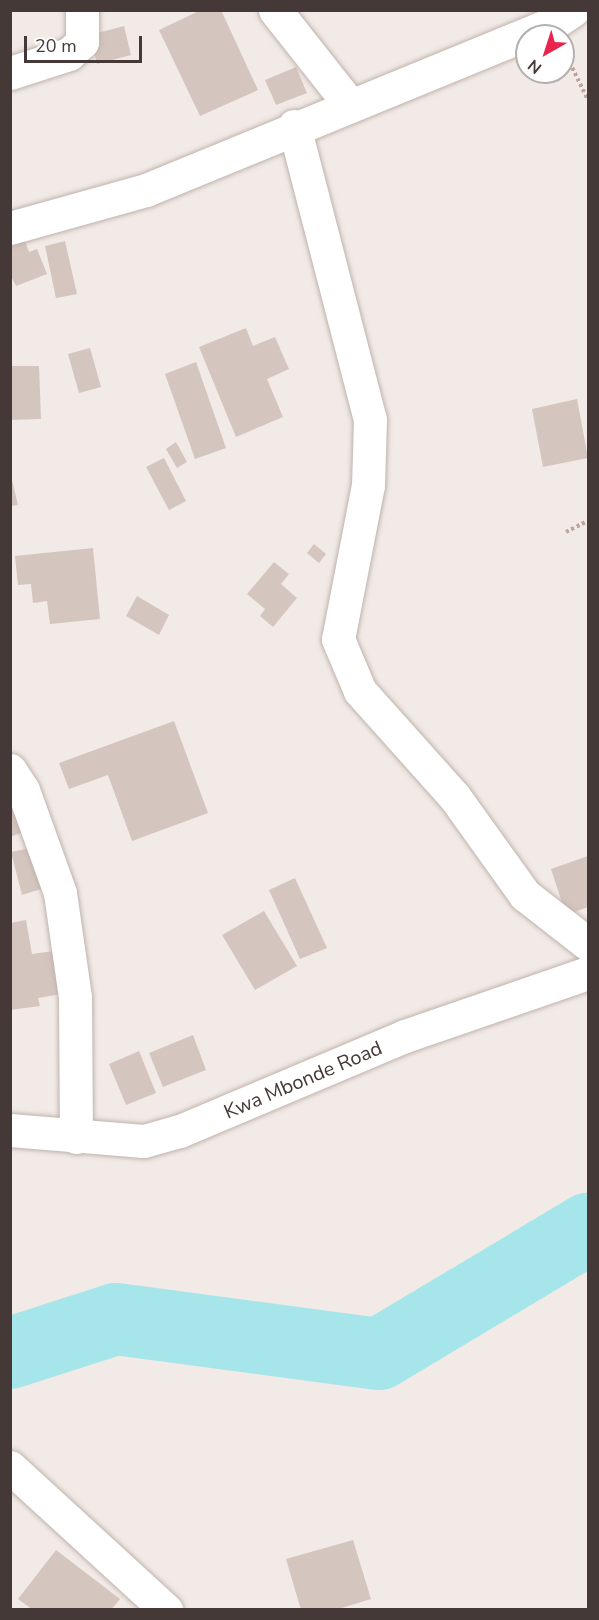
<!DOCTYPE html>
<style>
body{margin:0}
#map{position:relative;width:599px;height:1620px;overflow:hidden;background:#f2eae6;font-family:"Nunito Sans",sans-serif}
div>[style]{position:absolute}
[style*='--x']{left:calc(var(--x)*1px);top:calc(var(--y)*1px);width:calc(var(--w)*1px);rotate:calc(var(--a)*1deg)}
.river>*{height:72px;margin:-36px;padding:0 36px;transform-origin:36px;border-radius:36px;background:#a6e6ea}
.building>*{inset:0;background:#d5c5bf}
.path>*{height:4px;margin-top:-2px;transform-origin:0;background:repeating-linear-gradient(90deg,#bda59c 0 3px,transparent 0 6px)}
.roads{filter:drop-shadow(0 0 2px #bfb2ac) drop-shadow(0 0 2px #bfb2ac)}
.minor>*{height:33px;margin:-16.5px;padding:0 16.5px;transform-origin:16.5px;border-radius:16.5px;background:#fff}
span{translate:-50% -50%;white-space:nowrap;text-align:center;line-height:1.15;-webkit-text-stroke:4.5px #fff;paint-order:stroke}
.street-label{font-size:20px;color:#443936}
.frame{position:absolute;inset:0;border:12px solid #443936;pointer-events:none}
.north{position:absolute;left:515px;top:24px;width:60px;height:60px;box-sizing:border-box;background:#fff;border:2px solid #b4b0af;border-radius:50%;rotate:219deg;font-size:16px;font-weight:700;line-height:24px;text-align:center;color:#443936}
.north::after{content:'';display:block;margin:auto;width:21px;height:27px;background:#ea254d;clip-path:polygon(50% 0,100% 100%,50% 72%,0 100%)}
.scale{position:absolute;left:24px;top:36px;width:118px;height:27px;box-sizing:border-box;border:3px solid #443936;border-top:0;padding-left:8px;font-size:18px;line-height:21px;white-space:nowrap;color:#443936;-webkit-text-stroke:4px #fff;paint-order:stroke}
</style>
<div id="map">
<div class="river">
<i style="--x:10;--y:1353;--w:111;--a:-17.8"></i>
<i style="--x:116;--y:1319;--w:265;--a:7.6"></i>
<i style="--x:379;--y:1354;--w:244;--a:-30.9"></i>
</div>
<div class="building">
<i style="clip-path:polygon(201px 10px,221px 10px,258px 90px,200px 116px,159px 30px)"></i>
<i style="clip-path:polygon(124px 26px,131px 55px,97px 64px,90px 35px)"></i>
<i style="clip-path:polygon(296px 67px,307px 93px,276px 105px,265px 80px)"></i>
<i style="clip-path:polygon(22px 233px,29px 252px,37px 249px,47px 274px,16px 286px,10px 274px,10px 238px)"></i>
<i style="clip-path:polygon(65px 241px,77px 294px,56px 298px,45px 246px)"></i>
<i style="clip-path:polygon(246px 328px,253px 346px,275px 337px,289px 369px,267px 379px,283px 417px,236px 437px,199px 347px)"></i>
<i style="clip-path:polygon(90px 348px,101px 387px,79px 393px,68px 354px)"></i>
<i style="clip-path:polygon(196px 362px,226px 448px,195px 459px,165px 374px)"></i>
<i style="clip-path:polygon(10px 366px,39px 366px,41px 419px,10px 420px)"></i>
<i style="clip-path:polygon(577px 399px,588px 458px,543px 467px,532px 409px)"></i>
<i style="clip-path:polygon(176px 442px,187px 462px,177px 468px,166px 449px)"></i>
<i style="clip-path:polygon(164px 458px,186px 501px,169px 510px,146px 467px)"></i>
<i style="clip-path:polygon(10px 472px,18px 505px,10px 506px)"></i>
<i style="clip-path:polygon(314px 544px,326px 554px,319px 563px,307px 553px)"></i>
<i style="clip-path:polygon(93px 548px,100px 619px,50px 624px,47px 601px,33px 603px,31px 584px,18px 585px,15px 556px)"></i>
<i style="clip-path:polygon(274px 562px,289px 574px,281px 584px,297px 598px,273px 627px,260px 616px,265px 609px,247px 594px)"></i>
<i style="clip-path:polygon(137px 596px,169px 615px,159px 635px,126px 616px)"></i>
<i style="clip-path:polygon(174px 721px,208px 813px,132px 841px,108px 775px,69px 789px,59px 763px)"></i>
<i style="clip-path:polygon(10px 804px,23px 832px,10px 837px)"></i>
<i style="clip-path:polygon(30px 848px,41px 889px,22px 895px,11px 852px)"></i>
<i style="clip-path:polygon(588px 856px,588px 907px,566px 915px,551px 869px)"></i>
<i style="clip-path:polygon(295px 878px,327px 948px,300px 959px,269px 890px)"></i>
<i style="clip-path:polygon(264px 911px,297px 966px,255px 990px,222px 935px)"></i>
<i style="clip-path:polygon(26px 920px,32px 954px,54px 951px,61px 994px,38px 998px,40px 1006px,10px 1010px,10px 923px)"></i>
<i style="clip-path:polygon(193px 1035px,206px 1070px,163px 1087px,149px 1053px)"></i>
<i style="clip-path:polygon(139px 1051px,156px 1093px,126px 1105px,109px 1064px)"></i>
<i style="clip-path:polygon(353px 1540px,371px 1599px,335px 1610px,301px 1610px,286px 1559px)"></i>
<i style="clip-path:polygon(56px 1550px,120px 1599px,111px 1610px,33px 1610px,18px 1599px)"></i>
</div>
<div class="path">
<i style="--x:567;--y:57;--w:48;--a:64"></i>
<i style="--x:566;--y:532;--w:25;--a:-27"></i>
</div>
<div class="roads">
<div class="minor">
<i style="--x:275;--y:10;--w:121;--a:51.7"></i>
<i style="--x:10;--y:73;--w:62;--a:-17.9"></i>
<i style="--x:69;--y:54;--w:18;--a:-43"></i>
<i style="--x:82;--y:42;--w:32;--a:-90"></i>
<i style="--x:294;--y:126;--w:303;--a:75.5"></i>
<i style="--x:370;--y:419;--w:66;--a:91.7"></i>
<i style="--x:368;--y:485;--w:157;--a:101"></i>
<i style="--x:338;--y:639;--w:56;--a:67.1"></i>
<i style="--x:360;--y:691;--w:141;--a:48.2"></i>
<i style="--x:454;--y:796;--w:122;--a:54.4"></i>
<i style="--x:525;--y:895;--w:80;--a:37.9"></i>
<i style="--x:10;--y:228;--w:141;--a:-15.6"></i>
<i style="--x:146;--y:190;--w:442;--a:-22.3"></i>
<i style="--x:555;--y:22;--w:22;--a:-34"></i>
<i style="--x:10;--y:770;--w:24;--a:57"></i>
<i style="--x:23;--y:790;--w:109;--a:70.2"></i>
<i style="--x:60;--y:893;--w:105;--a:81.8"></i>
<i style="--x:75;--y:997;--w:140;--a:89.6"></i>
<i style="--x:10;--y:1130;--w:134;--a:4.7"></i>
<i style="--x:144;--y:1141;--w:37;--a:-16"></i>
<i style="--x:180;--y:1131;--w:244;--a:-22.9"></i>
<i style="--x:405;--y:1036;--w:194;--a:-19"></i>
<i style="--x:10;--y:1467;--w:212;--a:42.5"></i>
</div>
</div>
<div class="street-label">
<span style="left:303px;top:1080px;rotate:-23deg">Kwa Mbonde Road</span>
</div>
<div class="frame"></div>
<div class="north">N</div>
<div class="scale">20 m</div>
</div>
